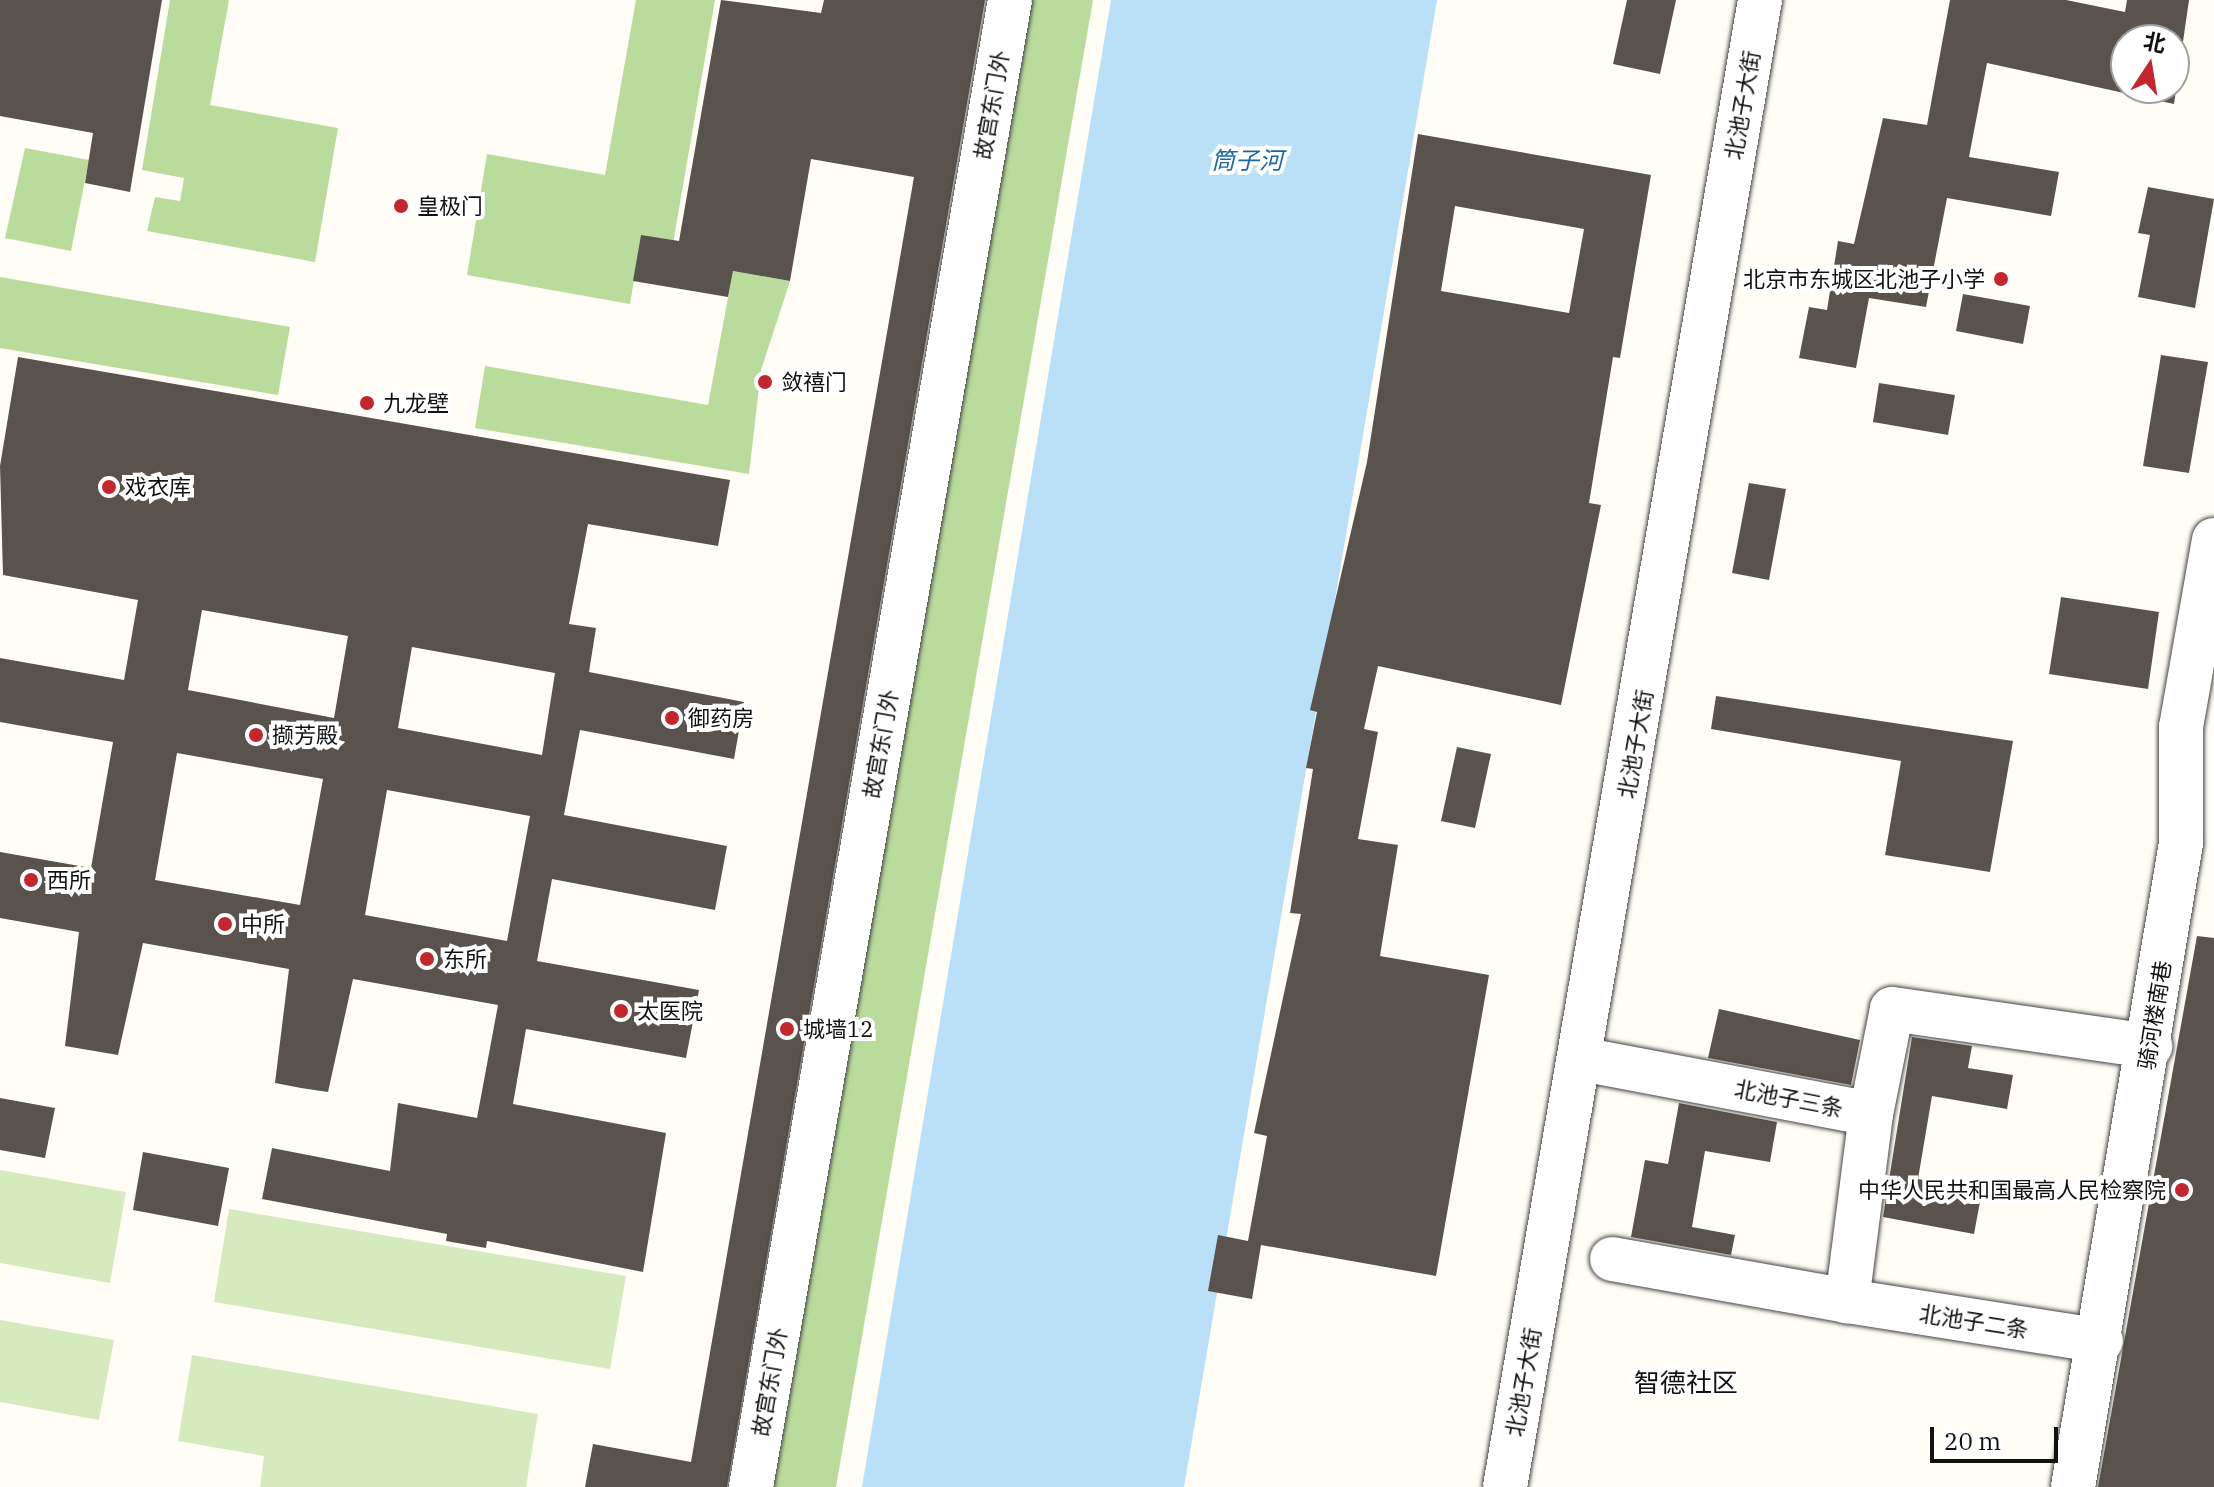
<!DOCTYPE html>
<meta charset="utf-8">
<style>
body{margin:0}
#map{position:relative;width:2214px;height:1487px;overflow:hidden;background:#fffdf5;font-family:"IBM Plex Serif","Noto Sans SC",serif}
div>[style]{position:absolute}
[style*='--x']{left:calc(var(--x)*1px);top:calc(var(--y)*1px);width:calc(var(--w)*1px);rotate:calc(var(--a)*1deg)}
.green>*{inset:0;background:#d5ebbd}
.forest>*{inset:0;background:#b9dc9c}
.water>*{inset:0;background:#b9e0f7}
.building>*{inset:0;background:#5a524d}
.roads{filter:drop-shadow(0 0 2px #444) drop-shadow(0 0 2px #444)}
.minor>*{height:44px;margin:-22px;padding:0 22px;transform-origin:22px;border-radius:22px;background:#fff}
.dots>*{width:22px;height:22px;translate:-50% -50%;box-sizing:border-box;border:4px solid #fff;border-radius:50%}
span{translate:-50% -50%;white-space:nowrap;text-align:center;line-height:1.15;-webkit-text-stroke:8px #fff;paint-order:stroke}
.street-label{font-size:22px;color:#111}
.poi-label{font-size:22px;color:#111}
.left{translate:0 -50%;text-align:left}
.right{translate:-100% -50%;text-align:right}
.water-label{font-size:24px;color:#1768a6;font-style:italic}
.quarter-label{font-size:26px;color:#111}
.north{position:absolute;left:2110px;top:24px;width:80px;height:80px;box-sizing:border-box;background:#fff;border:2px solid #a0a0a0;border-radius:50%;rotate:12deg;font-size:22px;font-weight:700;line-height:32px;text-align:center;color:#111}
.north::after{content:'';display:block;margin:auto;width:28px;height:36px;background:#c4262e;clip-path:polygon(50% 0,100% 100%,50% 72%,0 100%)}
.scale{position:absolute;left:1930px;top:1427px;width:128px;height:36px;box-sizing:border-box;border:4px solid #111;border-top:0;padding-left:10px;font-size:24px;line-height:28px;white-space:nowrap;color:#111;-webkit-text-stroke:6px #fff;paint-order:stroke}
</style>
<div id="map">
<div class="green">
<i style="clip-path:polygon(0 1170px,126px 1192px,110px 1283px,0 1263px)"></i>
<i style="clip-path:polygon(229px 1209px,626px 1276px,610px 1369px,214px 1302px)"></i>
<i style="clip-path:polygon(0 1320px,114px 1340px,99px 1420px,0 1402px)"></i>
<i style="clip-path:polygon(192px 1355px,538px 1414px,526px 1487px,260px 1487px,264px 1456px,178px 1441px)"></i>
</div>
<div class="forest">
<i style="clip-path:polygon(170px 0,229px 0,210px 105px,338px 128px,315px 262px,147px 231px,155px 197px,180px 201px,184px 178px,142px 170px)"></i>
<i style="clip-path:polygon(636px 0,715px 0,670px 261px,638px 256px,630px 304px,467px 275px,487px 154px,605px 175px)"></i>
<i style="clip-path:polygon(1018px 0,1093px 0,836px 1487px,761px 1487px)"></i>
<i style="clip-path:polygon(25px 148px,89px 160px,71px 251px,5px 238px)"></i>
<i style="clip-path:polygon(733px 271px,790px 281px,761px 370px,749px 474px,475px 428px,485px 366px,708px 405px)"></i>
<i style="clip-path:polygon(0 277px,290px 327px,278px 395px,0 348px)"></i>
</div>
<div class="water">
<i style="clip-path:polygon(1111px 0,1437px 0,1184px 1487px,862px 1487px)"></i>
</div>
<div class="building">
<i style="clip-path:polygon(0 0,162px 0,130px 192px,85px 183px,93px 133px,0 116px)"></i>
<i style="clip-path:polygon(721px 0,821px 13px,824px 0,985px 0,727px 1487px,585px 1487px,593px 1444px,691px 1462px,914px 177px,811px 159px,790px 281px,733px 271px,728px 297px,633px 281px,641px 235px,679px 241px)"></i>
<i style="clip-path:polygon(1627px 0,1676px 0,1660px 74px,1613px 64px)"></i>
<i style="clip-path:polygon(evenodd,1950px 0,2066px 0,2125px 12px,2127px 0,2189px 0,2174px 104px,1987px 63px,1969px 157px,2059px 172px,2051px 216px,1947px 198px,1926px 307px,1869px 298px,1856px 368px,1799px 358px,1809px 307px,1827px 310px,1838px 241px,1854px 244px,1883px 118px,1927px 125px,1950px 0,2126px 40px,2174px 40px,2174px 88px,2126px 88px,2126px 40px)"></i>
<i style="clip-path:polygon(evenodd,1418px 134px,1651px 175px,1620px 358px,1613px 357px,1589px 503px,1601px 505px,1561px 705px,1378px 666px,1364px 729px,1378px 732px,1358px 839px,1398px 845px,1380px 956px,1489px 975px,1436px 1276px,1261px 1245px,1252px 1299px,1208px 1291px,1218px 1235px,1248px 1241px,1267px 1136px,1254px 1133px,1301px 914px,1290px 913px,1313px 769px,1306px 768px,1317px 712px,1310px 710px,1367px 462px,1418px 134px,1455px 206px,1584px 229px,1569px 313px,1441px 291px,1455px 206px)"></i>
<i style="clip-path:polygon(2148px 187px,2214px 199px,2195px 308px,2138px 297px,2150px 235px,2138px 233px)"></i>
<i style="clip-path:polygon(1963px 294px,2030px 306px,2023px 344px,1956px 331px)"></i>
<i style="clip-path:polygon(2161px 355px,2208px 362px,2189px 473px,2143px 466px)"></i>
<i style="clip-path:polygon(evenodd,18px 357px,730px 480px,718px 546px,588px 524px,569px 624px,596px 628px,589px 672px,744px 702px,734px 759px,580px 730px,564px 815px,727px 846px,715px 910px,552px 879px,537px 961px,699px 990px,686px 1058px,526px 1029px,513px 1104px,666px 1133px,643px 1272px,487px 1241px,486px 1248px,446px 1241px,447px 1234px,262px 1199px,272px 1148px,390px 1171px,398px 1103px,477px 1118px,498px 1005px,353px 979px,328px 1092px,301px 1088px,275px 1083px,289px 969px,143px 943px,118px 1055px,65px 1046px,79px 932px,0 918px,0 852px,91px 868px,113px 742px,0 722px,0 658px,124px 680px,138px 600px,3px 575px,0 466px,18px 357px,202px 610px,348px 636px,334px 718px,188px 690px,202px 610px,18px 357px,412px 647px,555px 673px,542px 755px,398px 728px,412px 647px,18px 357px,177px 753px,323px 779px,300px 905px,155px 880px,177px 753px,18px 357px,387px 790px,530px 816px,507px 941px,365px 915px,387px 790px)"></i>
<i style="clip-path:polygon(1879px 383px,1955px 395px,1948px 435px,1873px 422px)"></i>
<i style="clip-path:polygon(1749px 483px,1786px 489px,1769px 580px,1732px 573px)"></i>
<i style="clip-path:polygon(2061px 597px,2159px 612px,2148px 689px,2049px 674px)"></i>
<i style="clip-path:polygon(1716px 696px,2013px 741px,1990px 872px,1885px 855px,1901px 761px,1711px 729px)"></i>
<i style="clip-path:polygon(1457px 747px,1491px 754px,1475px 828px,1441px 821px)"></i>
<i style="clip-path:polygon(2197px 936px,2214px 938px,2214px 1487px,2098px 1487px)"></i>
<i style="clip-path:polygon(1719px 1009px,1860px 1040px,1851px 1085px,1708px 1058px)"></i>
<i style="clip-path:polygon(1912px 1037px,1972px 1046px,1968px 1068px,2013px 1075px,2007px 1109px,1932px 1096px,1918px 1179px,1982px 1191px,1974px 1234px,1883px 1217px)"></i>
<i style="clip-path:polygon(0 1098px,55px 1108px,45px 1158px,0 1150px)"></i>
<i style="clip-path:polygon(1679px 1103px,1777px 1122px,1770px 1162px,1705px 1151px,1692px 1227px,1735px 1235px,1731px 1255px,1631px 1237px,1645px 1160px,1668px 1164px)"></i>
<i style="clip-path:polygon(143px 1152px,229px 1168px,218px 1226px,133px 1210px)"></i>
</div>
<div class="roads">
<div class="minor">
<i style="--x:1581;--y:1059;--w:295;--a:10.7"></i>
<i style="--x:1871;--y:1114;--w:107;--a:-78.7"></i>
<i style="--x:1892;--y:1009;--w:261;--a:8.2"></i>
<i style="--x:1871;--y:1114;--w:189;--a:97.3"></i>
<i style="--x:1847;--y:1301;--w:257;--a:8.9"></i>
<i style="--x:1612;--y:1259;--w:239;--a:10.1"></i>
<i style="--x:751;--y:1487;--w:1509;--a:-80.12"></i>
<i style="--x:1505;--y:1487;--w:1509;--a:-80.27"></i>
<i style="--x:2073;--y:1487;--w:653;--a:-80.48"></i>
<i style="--x:2181;--y:843;--w:116;--a:-90"></i>
<i style="--x:2181;--y:727;--w:190;--a:-80"></i>
</div>
</div>
<div class="dots">
<i style="left:401px;top:206px;background:#c4262e"></i>
<i style="left:2001px;top:279px;background:#c4262e"></i>
<i style="left:765px;top:382px;background:#c4262e"></i>
<i style="left:367px;top:403px;background:#c4262e"></i>
<i style="left:109px;top:487px;background:#c4262e"></i>
<i style="left:672px;top:718px;background:#c4262e"></i>
<i style="left:256px;top:735px;background:#c4262e"></i>
<i style="left:31px;top:880px;background:#c4262e"></i>
<i style="left:225px;top:924px;background:#c4262e"></i>
<i style="left:427px;top:959px;background:#c4262e"></i>
<i style="left:621px;top:1011px;background:#c4262e"></i>
<i style="left:787px;top:1029px;background:#c4262e"></i>
<i style="left:2182px;top:1190px;background:#c4262e"></i>
</div>
<div class="street-label">
<span style="left:991px;top:105px;rotate:-80deg">故宫东门外</span>
<span style="left:1742px;top:105px;rotate:-80deg">北池子大街</span>
<span style="left:880px;top:744px;rotate:-80deg">故宫东门外</span>
<span style="left:1635px;top:744px;rotate:-80deg">北池子大街</span>
<span style="left:2154px;top:1015px;rotate:-81deg">骑河楼南巷</span>
<span style="left:1789px;top:1098px;rotate:11deg">北池子三条</span>
<span style="left:1974px;top:1321px;rotate:9deg">北池子二条</span>
<span style="left:769px;top:1382px;rotate:-80deg">故宫东门外</span>
<span style="left:1523px;top:1382px;rotate:-80deg">北池子大街</span>
</div>
<div class="poi-label">
<span class="left" style="left:417px;top:206px">皇极门</span>
<span class="right" style="left:1985px;top:279px">北京市东城区北池子小学</span>
<span class="left" style="left:781px;top:382px">敛禧门</span>
<span class="left" style="left:383px;top:403px">九龙壁</span>
<span class="left" style="left:125px;top:487px">戏衣库</span>
<span class="left" style="left:688px;top:718px">御药房</span>
<span class="left" style="left:272px;top:735px">撷芳殿</span>
<span class="left" style="left:47px;top:880px">西所</span>
<span class="left" style="left:241px;top:924px">中所</span>
<span class="left" style="left:443px;top:959px">东所</span>
<span class="left" style="left:637px;top:1011px">太医院</span>
<span class="left" style="left:803px;top:1029px">城墙12</span>
<span class="right" style="left:2166px;top:1190px">中华人民共和国最高人民检察院</span>
</div>
<div class="water-label">
<span style="left:1247px;top:161px">筒子河</span>
</div>
<div class="quarter-label">
<span style="left:1686px;top:1383px">智德社区</span>
</div>
<div class="north">北</div>
<div class="scale">20 m</div>
</div>
